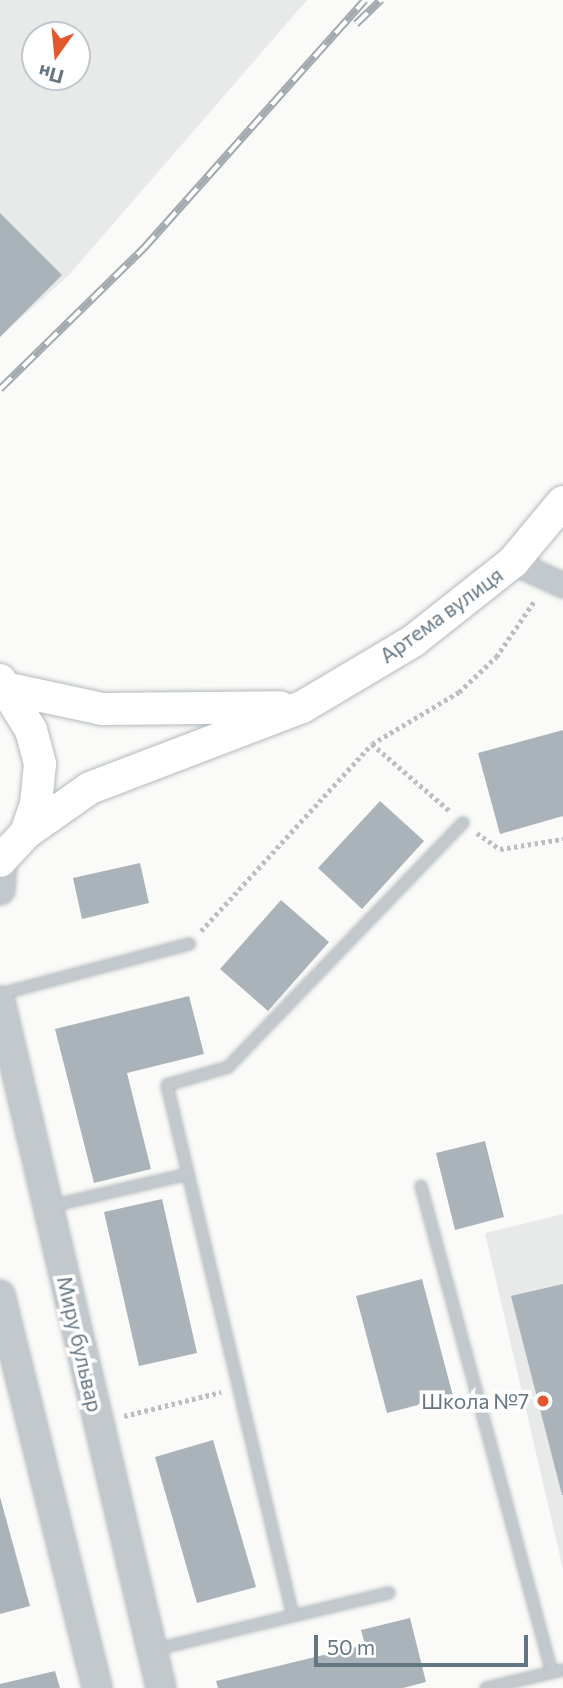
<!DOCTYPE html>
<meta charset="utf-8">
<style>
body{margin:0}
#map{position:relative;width:563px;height:1688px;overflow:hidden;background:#fafaf8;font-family:Commissioner,sans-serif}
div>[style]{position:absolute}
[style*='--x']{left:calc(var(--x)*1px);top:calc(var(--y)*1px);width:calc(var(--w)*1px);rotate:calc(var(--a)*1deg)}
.built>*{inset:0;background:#e8e9e9}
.building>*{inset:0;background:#aab3b9}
.path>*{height:4.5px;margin-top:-2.25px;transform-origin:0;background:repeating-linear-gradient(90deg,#bbbfc2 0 3.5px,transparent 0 7px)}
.roads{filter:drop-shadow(0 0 2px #b3babf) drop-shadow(0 0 2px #b3babf)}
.service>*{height:10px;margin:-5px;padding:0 5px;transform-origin:5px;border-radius:5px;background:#c3c8cc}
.minor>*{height:23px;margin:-11.5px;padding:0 11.5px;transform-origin:11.5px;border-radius:11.5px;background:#c3c8cc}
.tertiary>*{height:28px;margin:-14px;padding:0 14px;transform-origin:14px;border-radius:14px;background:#c3c8cc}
.secondary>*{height:32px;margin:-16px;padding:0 16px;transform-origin:16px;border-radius:16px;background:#fff}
.rail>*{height:8px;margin-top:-4px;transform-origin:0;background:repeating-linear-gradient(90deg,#fff 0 16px,#a2aab0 0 32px);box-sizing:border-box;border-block:2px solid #a2aab0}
.dots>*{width:19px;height:19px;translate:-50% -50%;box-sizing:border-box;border:4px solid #fff;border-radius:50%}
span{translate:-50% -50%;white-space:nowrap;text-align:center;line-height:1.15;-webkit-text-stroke:7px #fff;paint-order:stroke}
.street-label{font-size:21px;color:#657683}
.poi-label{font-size:21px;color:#657683}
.right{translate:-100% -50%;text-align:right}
.north{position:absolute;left:21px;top:21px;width:70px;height:70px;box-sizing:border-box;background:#fff;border:2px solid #c1c8cd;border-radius:50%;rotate:195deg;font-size:19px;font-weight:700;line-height:28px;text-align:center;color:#657683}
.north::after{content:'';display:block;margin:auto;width:24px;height:32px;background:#e4572e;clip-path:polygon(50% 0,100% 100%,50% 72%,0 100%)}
.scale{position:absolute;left:314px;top:1635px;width:214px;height:32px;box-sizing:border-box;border:4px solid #657683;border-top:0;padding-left:9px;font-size:21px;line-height:24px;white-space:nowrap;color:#657683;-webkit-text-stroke:5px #fff;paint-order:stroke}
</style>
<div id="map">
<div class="built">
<i style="clip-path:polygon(evenodd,0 0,307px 0,68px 276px,0 337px,0 0,35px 35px,77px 35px,77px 77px,35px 77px,35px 35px)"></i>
<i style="clip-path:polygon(563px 1214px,563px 1569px,485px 1233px)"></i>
</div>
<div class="building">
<i style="clip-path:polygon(0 213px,62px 275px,0 337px)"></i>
<i style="clip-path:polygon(563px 730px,563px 816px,500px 834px,478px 753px)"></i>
<i style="clip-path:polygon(380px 801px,424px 841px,362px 909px,318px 868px)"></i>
<i style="clip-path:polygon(140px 863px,149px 903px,82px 919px,73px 878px)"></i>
<i style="clip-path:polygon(281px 900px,329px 942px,268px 1011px,220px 969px)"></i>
<i style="clip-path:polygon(189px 996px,204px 1054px,127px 1073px,151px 1169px,94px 1183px,55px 1029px)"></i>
<i style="clip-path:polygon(485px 1141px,504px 1217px,455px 1230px,436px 1153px)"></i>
<i style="clip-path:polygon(162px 1199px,197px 1353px,139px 1366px,104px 1212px)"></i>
<i style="clip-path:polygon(422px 1279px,453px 1396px,387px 1413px,356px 1296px)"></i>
<i style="clip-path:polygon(563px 1284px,563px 1495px,562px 1495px,511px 1296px)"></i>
<i style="clip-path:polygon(213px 1440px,256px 1587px,197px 1603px,155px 1457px)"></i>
<i style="clip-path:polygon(0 1497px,30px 1606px,0 1614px)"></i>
<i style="clip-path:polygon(410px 1618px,426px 1682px,403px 1688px,218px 1688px,216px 1681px,365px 1645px,361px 1630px)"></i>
<i style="clip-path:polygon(55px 1671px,60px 1688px,0 1688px,0 1684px)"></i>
</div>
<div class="path">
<i style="--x:372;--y:744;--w:104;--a:40.7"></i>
<i style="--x:477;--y:833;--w:28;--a:35"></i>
<i style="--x:500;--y:849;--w:64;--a:-9"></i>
<i style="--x:201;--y:931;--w:253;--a:-47.6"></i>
<i style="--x:372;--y:744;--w:101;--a:-30.9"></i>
<i style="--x:459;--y:692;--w:51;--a:-43.4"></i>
<i style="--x:496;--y:657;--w:69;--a:-55.6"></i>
<i style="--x:124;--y:1416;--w:100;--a:-13.9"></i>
</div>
<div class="roads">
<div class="service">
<i style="--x:0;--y:994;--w:196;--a:-14.8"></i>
<i style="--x:421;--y:1186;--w:504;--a:74.94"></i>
<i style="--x:51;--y:1206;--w:141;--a:-13.1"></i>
<i style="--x:293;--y:1616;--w:99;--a:-13.5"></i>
<i style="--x:153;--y:1650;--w:144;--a:-13.7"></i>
<i style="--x:293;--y:1616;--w:546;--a:-103.35"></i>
<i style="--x:167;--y:1085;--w:64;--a:-16.4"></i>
<i style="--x:228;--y:1067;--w:339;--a:-46.1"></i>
<i style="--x:486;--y:1688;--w:79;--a:-13.2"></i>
</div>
<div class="minor">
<i style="--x:513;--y:562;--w:55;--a:24.7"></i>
</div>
<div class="tertiary">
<i style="--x:0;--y:890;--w:30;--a:-86"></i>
<i style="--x:0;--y:1001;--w:706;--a:76.81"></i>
<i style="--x:0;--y:1295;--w:405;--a:76.1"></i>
</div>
<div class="secondary">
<i style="--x:0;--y:680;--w:59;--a:58.2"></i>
<i style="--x:31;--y:730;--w:35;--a:75"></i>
<i style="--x:40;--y:764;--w:40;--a:95.7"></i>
<i style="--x:36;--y:804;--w:31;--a:109"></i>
<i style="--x:26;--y:833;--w:38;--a:133"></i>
<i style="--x:9;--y:689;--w:95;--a:12.1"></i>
<i style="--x:102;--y:709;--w:178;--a:-0.6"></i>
<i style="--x:26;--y:833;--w:78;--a:-35.1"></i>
<i style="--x:90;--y:788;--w:227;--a:-20.9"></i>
<i style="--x:302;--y:707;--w:129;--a:-30.7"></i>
<i style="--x:413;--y:641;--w:127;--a:-38.3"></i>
<i style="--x:513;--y:562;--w:78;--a:-50.2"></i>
</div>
</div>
<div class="rail">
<i style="--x:356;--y:24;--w:35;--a:-44"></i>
<i style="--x:0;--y:389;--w:202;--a:-44.4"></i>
<i style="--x:144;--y:248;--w:332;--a:-48.3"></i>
</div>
<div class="dots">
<i style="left:543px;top:1401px;background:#e4572e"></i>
</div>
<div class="street-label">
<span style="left:441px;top:615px;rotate:-36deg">Артема вулиця</span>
<span style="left:80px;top:1344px;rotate:77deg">Миру бульвар</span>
</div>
<div class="poi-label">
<span class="right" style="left:529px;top:1401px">Школа №7</span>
</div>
<div class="north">Пн</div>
<div class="scale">50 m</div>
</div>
